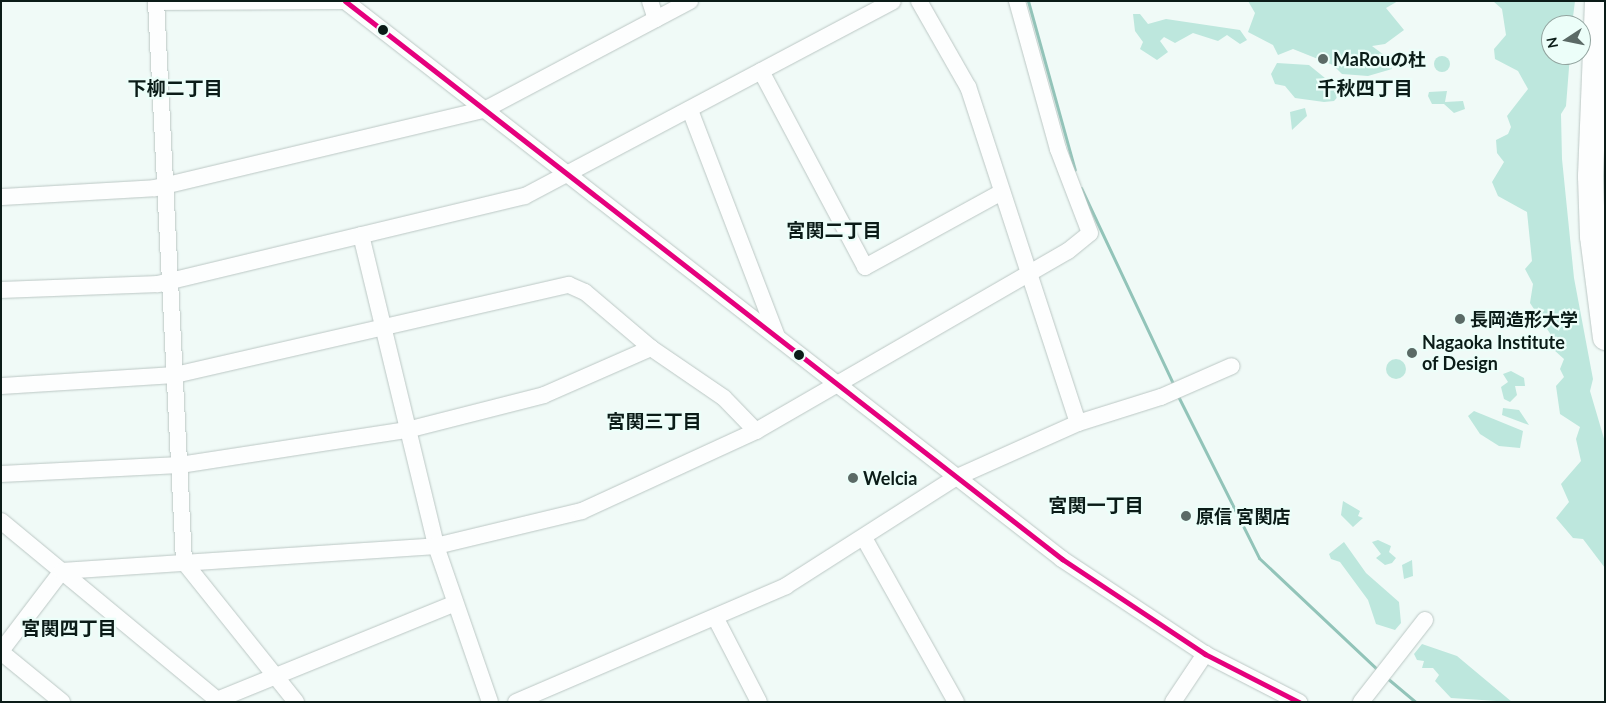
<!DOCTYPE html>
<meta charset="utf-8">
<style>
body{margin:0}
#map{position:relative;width:1606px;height:703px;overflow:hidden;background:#f0faf7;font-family:Lato,"Noto Sans JP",sans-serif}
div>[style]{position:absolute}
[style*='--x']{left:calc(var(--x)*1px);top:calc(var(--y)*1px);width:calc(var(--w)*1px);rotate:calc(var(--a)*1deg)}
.green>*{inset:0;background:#bde7dd}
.round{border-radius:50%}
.stream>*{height:3px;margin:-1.5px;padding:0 1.5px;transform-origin:1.5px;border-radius:1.5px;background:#92c4b9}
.roads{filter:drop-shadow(0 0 1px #bbc7c4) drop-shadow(0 0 1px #bbc7c4)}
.minor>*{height:16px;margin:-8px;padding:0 8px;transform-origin:8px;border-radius:8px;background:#fdfefe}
.highway>*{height:25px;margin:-12.5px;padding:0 12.5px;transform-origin:12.5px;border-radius:12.5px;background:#fdfefe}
.bus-1>*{height:5px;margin:-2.5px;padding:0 2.5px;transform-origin:2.5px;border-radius:2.5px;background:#e5007d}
.dots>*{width:14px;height:14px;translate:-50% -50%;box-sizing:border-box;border:2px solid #ecfef9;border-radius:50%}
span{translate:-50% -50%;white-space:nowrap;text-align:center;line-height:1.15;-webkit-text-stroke:4.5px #ecfef9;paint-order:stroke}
.poi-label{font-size:18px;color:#0b1c18;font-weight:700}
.left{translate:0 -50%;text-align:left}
.neighbourhood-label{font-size:19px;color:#0b1c18;font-weight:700}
.frame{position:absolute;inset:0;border:2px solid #0b1c18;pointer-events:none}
.north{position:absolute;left:1541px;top:15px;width:50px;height:50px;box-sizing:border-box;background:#ecfef9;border:1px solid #92a49f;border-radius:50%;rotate:259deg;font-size:14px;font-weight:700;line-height:20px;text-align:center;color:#0b1c18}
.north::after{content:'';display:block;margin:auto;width:18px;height:22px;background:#5b6a66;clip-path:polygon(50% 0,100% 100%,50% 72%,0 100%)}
</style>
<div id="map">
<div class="green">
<i style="clip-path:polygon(1248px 1px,1398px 1px,1386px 8px,1404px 30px,1385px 44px,1372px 46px,1388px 58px,1392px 69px,1368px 76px,1342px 74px,1333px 65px,1293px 49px,1278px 55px,1273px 45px,1248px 32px,1255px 13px)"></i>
<i style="clip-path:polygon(1493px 1px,1575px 1px,1572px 25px,1551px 25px,1551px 55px,1570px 55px,1566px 106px,1561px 114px,1562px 159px,1574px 278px,1593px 379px,1590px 391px,1605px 442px,1605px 568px,1583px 539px,1573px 538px,1556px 518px,1569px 502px,1561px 484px,1581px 461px,1576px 439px,1580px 427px,1560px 414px,1556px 386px,1564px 377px,1560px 369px,1564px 359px,1554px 350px,1555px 341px,1530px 303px,1533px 284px,1525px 269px,1532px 261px,1527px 212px,1498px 196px,1492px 182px,1504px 162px,1497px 153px,1496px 140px,1508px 134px,1511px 127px,1507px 116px,1528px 89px,1518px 71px,1495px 59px,1494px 49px,1506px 35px,1502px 9px)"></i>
<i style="clip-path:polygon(1133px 14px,1140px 14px,1148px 24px,1166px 19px,1240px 30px,1247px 40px,1240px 44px,1227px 35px,1218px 41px,1193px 33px,1175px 43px,1164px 37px,1160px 41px,1168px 52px,1157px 60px,1140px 49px,1143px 42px,1135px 31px)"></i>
<i class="round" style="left:1434px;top:56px;width:16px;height:16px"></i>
<i style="clip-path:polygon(1277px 63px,1309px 65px,1336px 87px,1348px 89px,1349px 94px,1341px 93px,1334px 101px,1324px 102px,1295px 98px,1285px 86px,1275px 84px,1271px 74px)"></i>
<i style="clip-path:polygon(1447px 91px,1445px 102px,1463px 101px,1465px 109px,1454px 113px,1444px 104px,1432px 104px,1428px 96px,1429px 92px)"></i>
<i style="clip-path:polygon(1305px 108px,1307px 116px,1292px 130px,1290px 112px)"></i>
<i class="round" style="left:1386px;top:359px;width:20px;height:20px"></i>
<i style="clip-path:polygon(1511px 371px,1524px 378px,1525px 386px,1515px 386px,1517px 395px,1510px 402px,1504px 399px,1501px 387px,1508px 382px,1503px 374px)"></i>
<i style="clip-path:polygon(1503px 408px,1519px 410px,1529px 425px,1502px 415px)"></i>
<i style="clip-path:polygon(1474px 411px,1523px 431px,1520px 448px,1499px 446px,1480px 434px,1468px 416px)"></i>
<i style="clip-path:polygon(1343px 501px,1360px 511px,1358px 516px,1363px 518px,1353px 527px,1341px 515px)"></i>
<i style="clip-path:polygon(1378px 540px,1391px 546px,1389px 552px,1396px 558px,1392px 563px,1385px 565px,1376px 558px,1381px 554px,1372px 542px)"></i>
<i style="clip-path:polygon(1344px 542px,1366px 573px,1399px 602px,1401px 623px,1395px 630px,1376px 624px,1368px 600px,1340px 562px,1331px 559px,1329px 554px)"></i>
<i style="clip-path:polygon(1412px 560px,1413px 576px,1404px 579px,1402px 565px)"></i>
<i style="clip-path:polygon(1422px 644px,1457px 656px,1512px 702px,1451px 698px,1435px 681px,1439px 675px,1433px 668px,1422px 668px,1424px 661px,1417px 660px,1414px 654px)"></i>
</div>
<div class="stream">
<i style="--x:1028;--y:1;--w:175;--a:74.5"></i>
<i style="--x:1081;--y:188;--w:219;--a:64.8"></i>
<i style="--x:1178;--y:396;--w:181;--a:63.4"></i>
<i style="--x:1259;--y:558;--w:165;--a:43.3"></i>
<i style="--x:1387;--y:678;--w:38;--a:40"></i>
</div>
<div class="roads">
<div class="minor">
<i style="--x:156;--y:1;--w:562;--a:87.14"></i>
<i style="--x:184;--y:562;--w:179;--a:51.3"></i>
<i style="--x:345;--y:1;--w:909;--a:37.89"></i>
<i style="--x:1062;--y:559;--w:172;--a:33.6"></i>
<i style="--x:1205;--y:654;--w:106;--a:27.1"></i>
<i style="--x:650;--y:1;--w:19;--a:72"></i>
<i style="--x:156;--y:2;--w:189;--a:-0.3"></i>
<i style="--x:761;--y:71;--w:222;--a:62"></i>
<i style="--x:865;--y:267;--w:156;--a:-28.7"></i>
<i style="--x:690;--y:110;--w:243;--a:69"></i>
<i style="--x:1;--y:197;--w:154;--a:-3.3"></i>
<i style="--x:155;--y:188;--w:340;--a:-13.4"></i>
<i style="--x:486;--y:109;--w:231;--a:-27.9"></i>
<i style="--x:361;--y:235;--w:320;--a:76.4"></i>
<i style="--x:436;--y:546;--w:165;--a:70.9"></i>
<i style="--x:1;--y:290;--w:157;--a:-2.2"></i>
<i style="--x:158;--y:284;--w:377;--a:-13.5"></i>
<i style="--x:525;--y:196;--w:416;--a:-27.9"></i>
<i style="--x:1;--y:386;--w:174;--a:-3.6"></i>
<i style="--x:175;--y:375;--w:404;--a:-12.9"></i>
<i style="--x:569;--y:285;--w:17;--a:24"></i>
<i style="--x:585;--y:292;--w:87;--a:40.3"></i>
<i style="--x:651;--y:348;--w:88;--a:34.4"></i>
<i style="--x:724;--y:398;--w:46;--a:45.9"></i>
<i style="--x:1078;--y:423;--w:87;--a:-17.4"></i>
<i style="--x:1161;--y:397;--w:77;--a:-23.6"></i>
<i style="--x:1;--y:474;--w:179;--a:-2.9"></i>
<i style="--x:180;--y:465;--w:230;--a:-8.8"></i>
<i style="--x:407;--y:430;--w:141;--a:-14.3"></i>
<i style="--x:544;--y:395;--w:117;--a:-23.7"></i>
<i style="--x:1;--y:521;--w:281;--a:39.6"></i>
<i style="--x:217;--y:700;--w:256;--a:-22.1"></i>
<i style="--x:864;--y:538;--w:188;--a:60.7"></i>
<i style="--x:716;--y:619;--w:93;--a:62.6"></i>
<i style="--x:1;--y:651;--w:101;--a:-52.7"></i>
<i style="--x:62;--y:571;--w:375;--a:-3.8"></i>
<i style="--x:436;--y:546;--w:150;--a:-13.5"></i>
<i style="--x:582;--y:511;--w:192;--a:-24.7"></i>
<i style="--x:756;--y:431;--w:360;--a:-30"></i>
<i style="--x:1068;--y:251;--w:28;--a:-39"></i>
<i style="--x:1090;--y:233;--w:90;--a:-110.9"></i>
<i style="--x:1058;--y:149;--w:154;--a:-105.5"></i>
<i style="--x:1;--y:652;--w:79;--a:39.3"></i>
<i style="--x:516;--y:702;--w:294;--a:-23.2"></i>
<i style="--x:786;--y:586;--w:201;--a:-32.6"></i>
<i style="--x:955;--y:478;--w:135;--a:-24.1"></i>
<i style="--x:1078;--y:423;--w:354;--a:-108.1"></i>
<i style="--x:968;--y:87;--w:99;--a:-119.7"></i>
<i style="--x:1173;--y:702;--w:58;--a:-56.3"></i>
<i style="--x:1361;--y:702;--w:104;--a:-52"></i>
</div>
<div class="highway">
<i style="--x:1597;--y:1;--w:175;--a:92.3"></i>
<i style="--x:1590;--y:176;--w:60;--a:88.1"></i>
<i style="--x:1592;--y:236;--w:102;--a:82.7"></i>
</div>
</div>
<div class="bus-1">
<i style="--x:345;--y:1;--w:909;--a:37.89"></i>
<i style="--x:1062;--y:559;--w:172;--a:33.6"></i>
<i style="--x:1205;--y:654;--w:106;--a:27.1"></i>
</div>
<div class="dots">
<i style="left:383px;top:30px;background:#0b1c18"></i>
<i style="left:1323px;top:59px;background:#5b6a66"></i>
<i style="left:1460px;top:319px;background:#5b6a66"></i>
<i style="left:1412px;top:353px;background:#5b6a66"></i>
<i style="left:799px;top:355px;background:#0b1c18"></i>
<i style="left:853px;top:478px;background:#5b6a66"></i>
<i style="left:1186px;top:516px;background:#5b6a66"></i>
</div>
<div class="poi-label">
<span class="left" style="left:1333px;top:59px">MaRouの杜</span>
<span class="left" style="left:1470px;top:319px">長岡造形大学</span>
<span class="left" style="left:1422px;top:353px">Nagaoka Institute<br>of Design</span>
<span class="left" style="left:863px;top:478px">Welcia</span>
<span class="left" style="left:1196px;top:516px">原信 宮関店</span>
</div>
<div class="neighbourhood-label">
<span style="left:175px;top:88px">下柳二丁目</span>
<span style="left:1365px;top:88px">千秋四丁目</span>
<span style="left:834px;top:230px">宮関二丁目</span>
<span style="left:654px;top:421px">宮関三丁目</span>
<span style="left:1096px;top:505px">宮関一丁目</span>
<span style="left:69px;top:628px">宮関四丁目</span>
</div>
<div class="frame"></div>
<div class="north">N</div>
</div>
